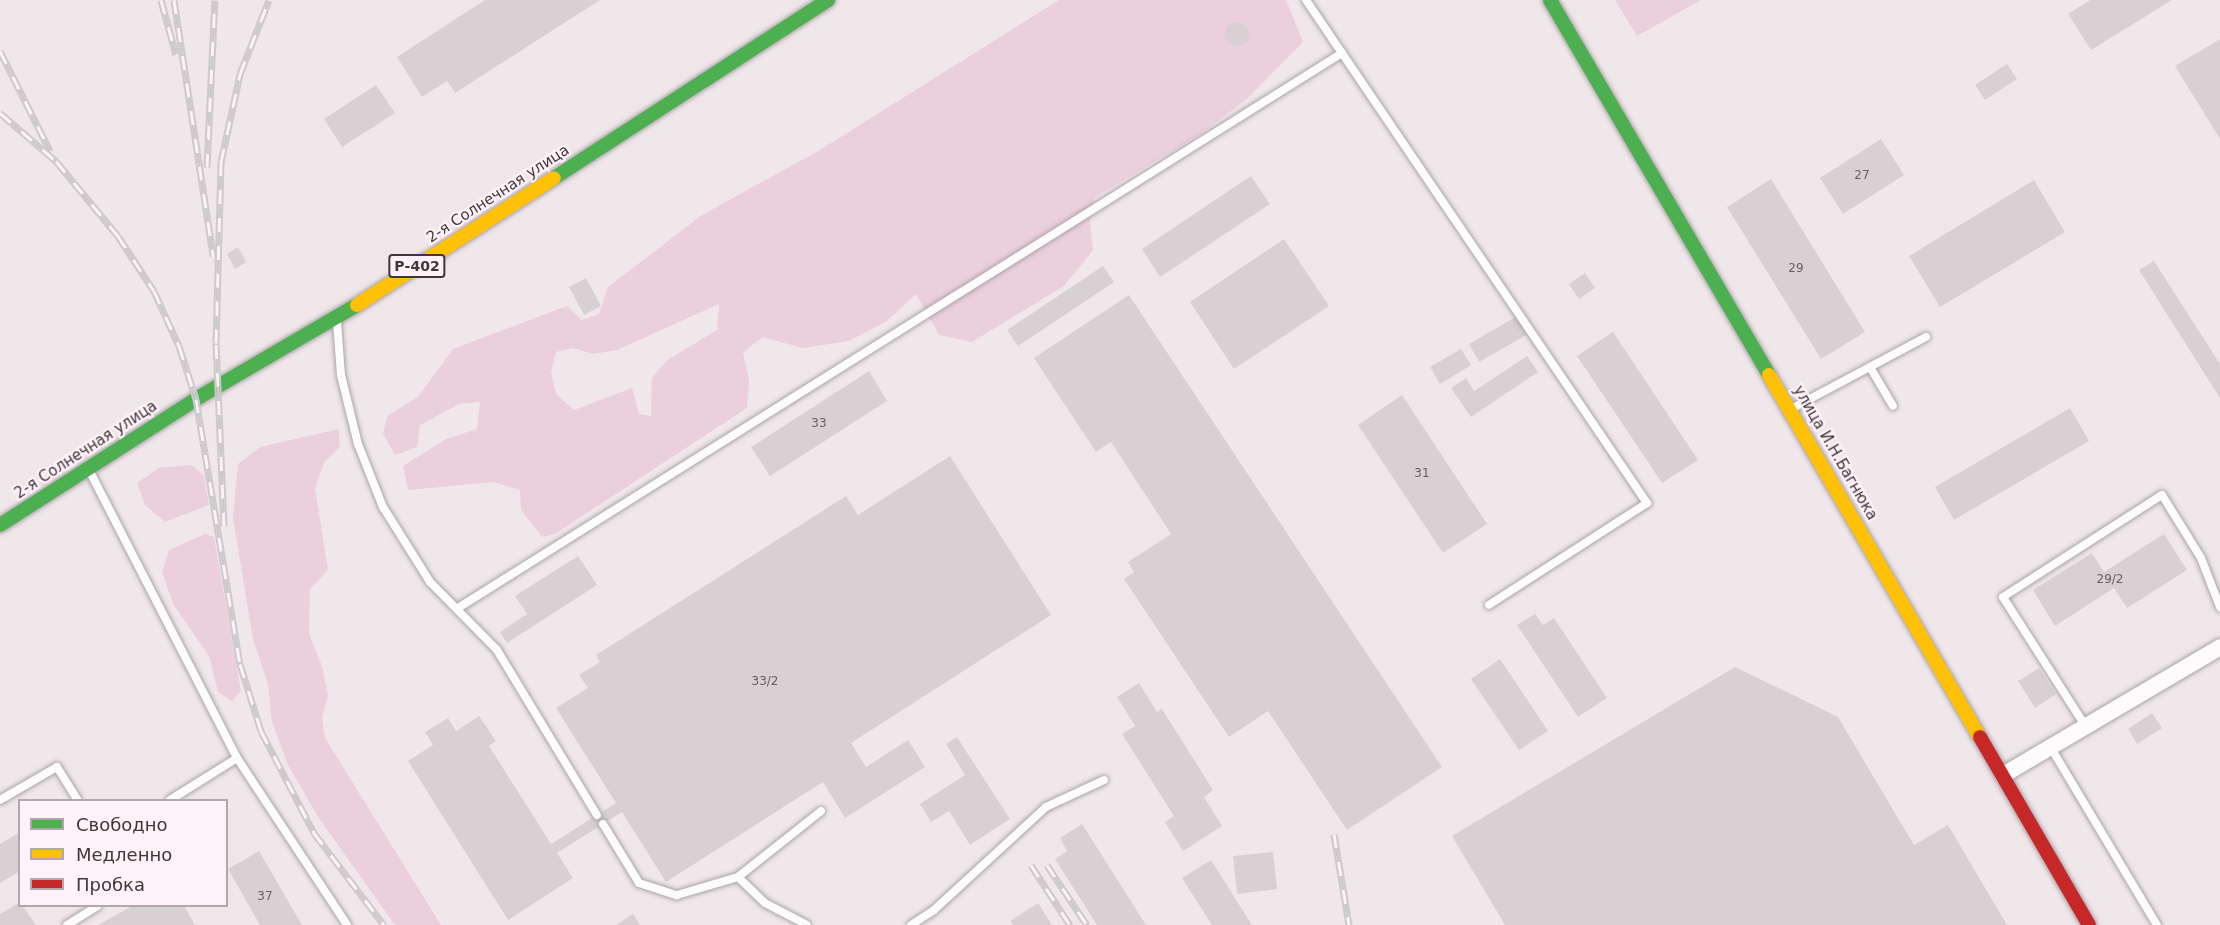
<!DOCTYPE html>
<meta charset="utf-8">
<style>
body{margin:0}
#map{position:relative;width:2220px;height:925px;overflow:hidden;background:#f0e7eb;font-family:"DejaVu Sans",sans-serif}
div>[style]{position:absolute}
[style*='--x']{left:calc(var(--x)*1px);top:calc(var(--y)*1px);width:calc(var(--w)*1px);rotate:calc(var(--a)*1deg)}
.green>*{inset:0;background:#ebcfdd}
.building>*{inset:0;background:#d8d1d4}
.round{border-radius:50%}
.roads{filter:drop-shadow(0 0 2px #aba4a7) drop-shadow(0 0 2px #aba4a7)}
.lane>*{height:8px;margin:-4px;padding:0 4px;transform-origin:4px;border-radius:4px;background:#fdfbfc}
.street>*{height:16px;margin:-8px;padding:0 8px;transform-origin:8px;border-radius:8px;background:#fdfbfc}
.fast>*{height:14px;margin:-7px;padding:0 7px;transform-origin:7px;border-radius:7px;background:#4caf50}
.slow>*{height:14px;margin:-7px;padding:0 7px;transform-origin:7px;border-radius:7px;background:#ffc107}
.jam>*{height:14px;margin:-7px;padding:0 7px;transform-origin:7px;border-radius:7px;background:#c62828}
.rail>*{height:7px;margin-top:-3.5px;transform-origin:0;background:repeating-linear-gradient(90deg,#fff1f8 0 14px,#cdcacc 0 28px);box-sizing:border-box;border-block:2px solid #cdcacc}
span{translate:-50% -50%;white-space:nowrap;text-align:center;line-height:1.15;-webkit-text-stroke:4.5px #fff1f8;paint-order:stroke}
.number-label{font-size:12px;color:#666063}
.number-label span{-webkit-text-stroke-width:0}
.shield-label span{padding:2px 4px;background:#fff1f8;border:2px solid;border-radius:4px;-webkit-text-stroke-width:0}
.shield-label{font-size:14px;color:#3e383b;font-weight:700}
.street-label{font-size:15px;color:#3e383b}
.legend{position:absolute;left:18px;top:799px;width:210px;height:108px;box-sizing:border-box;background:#fff1f8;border:2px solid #b2a7ac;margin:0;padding:8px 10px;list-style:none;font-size:18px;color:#3e383b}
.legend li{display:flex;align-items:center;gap:12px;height:30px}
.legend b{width:30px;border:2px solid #b2a7ac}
</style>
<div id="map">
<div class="green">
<i style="clip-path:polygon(evenodd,1059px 0,1286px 0,1303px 42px,1248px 98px,1202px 133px,1094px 198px,1090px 222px,1093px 250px,1064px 286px,972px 342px,939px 335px,916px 294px,887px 321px,849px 341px,803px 348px,762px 337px,743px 353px,749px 381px,747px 408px,555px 534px,542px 537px,521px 510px,520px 490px,493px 482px,408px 490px,403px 466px,446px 439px,477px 429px,480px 402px,459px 404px,420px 425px,417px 447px,395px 455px,383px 434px,387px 416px,418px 397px,453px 349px,567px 306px,582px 320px,599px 314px,608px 287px,702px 215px,820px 150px,1059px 0,719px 304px,717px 330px,666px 361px,652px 378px,651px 416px,639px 414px,632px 388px,574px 410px,556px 394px,551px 372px,556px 352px,573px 348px,593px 354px,617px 350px,719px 304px)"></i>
<i style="clip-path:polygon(1615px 0,1701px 0,1637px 36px)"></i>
<i style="clip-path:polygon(339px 429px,340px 447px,325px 461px,315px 488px,328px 570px,310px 589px,309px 634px,322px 666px,328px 696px,322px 717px,325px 738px,441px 925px,395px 925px,318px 817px,288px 765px,272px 722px,268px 684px,253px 639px,233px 518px,238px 464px,260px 447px)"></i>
<i style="clip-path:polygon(192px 465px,204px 476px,209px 505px,165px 522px,145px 505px,137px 483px,159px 468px)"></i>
<i style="clip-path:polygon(205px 534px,214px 537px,241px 691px,232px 701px,218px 692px,209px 656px,173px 604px,162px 572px,169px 550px)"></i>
</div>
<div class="building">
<i style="clip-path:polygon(485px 0,600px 0,455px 93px,447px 81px,422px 97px,397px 57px)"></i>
<i style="clip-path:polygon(2090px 0,2172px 0,2091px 50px,2068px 14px)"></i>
<i class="round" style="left:1225px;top:22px;width:24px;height:24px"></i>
<i style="clip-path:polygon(2220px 39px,2220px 139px,2175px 66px)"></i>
<i style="clip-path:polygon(2007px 64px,2017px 79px,1985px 100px,1975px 85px)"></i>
<i style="clip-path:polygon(376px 85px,395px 113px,342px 147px,324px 119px)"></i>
<i style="clip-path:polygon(1881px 139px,1904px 175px,1843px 214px,1820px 178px)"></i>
<i style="clip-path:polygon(1251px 176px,1270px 204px,1160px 277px,1142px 249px)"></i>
<i style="clip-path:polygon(1771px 179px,1865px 332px,1821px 359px,1727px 207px)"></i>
<i style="clip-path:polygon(2034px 180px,2065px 232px,1940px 307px,1909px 256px)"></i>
<i style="clip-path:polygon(1284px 239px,1329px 306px,1234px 369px,1190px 302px)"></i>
<i style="clip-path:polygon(238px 247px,246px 262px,235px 269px,227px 254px)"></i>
<i style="clip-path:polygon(2154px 261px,2220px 364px,2220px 398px,2139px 270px)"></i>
<i style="clip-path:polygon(1103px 266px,1114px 282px,1018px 346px,1007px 330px)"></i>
<i style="clip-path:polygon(1585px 273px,1595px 288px,1579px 299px,1569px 284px)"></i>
<i style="clip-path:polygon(586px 278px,601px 306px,584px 315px,569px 287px)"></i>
<i style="clip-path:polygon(1129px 295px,1442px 767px,1347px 830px,1268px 711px,1229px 737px,1124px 579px,1134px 572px,1128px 562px,1171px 534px,1111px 442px,1096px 452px,1034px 358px)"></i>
<i style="clip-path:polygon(1517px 316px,1528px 334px,1479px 362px,1469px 344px)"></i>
<i style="clip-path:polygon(1613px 332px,1698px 460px,1662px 483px,1577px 356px)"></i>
<i style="clip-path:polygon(1461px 349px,1471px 365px,1440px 384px,1430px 367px)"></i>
<i style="clip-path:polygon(1527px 356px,1538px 372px,1471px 417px,1451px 388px,1466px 378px,1474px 391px)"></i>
<i style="clip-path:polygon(869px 371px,887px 401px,770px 476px,751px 447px)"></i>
<i style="clip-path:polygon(1402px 395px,1487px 524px,1443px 553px,1358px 425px)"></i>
<i style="clip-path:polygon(2070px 408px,2089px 441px,1954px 520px,1935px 487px)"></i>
<i style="clip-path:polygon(950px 456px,1051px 615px,851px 743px,866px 767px,908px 740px,925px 767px,845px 818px,823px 782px,666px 882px,622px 812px,557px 853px,573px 878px,508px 920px,408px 761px,433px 745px,425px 732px,448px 718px,456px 731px,479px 716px,496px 741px,489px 746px,551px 844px,616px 803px,556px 708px,588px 688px,579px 675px,600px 662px,596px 655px,846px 496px,858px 515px)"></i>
<i style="clip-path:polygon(2164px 534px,2187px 570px,2127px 608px,2114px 588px,2055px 626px,2033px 590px,2092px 553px,2104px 572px)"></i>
<i style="clip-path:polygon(578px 556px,597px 585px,507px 643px,500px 632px,527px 614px,515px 596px)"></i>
<i style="clip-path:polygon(1535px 614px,1543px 625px,1554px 618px,1607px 698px,1578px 717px,1517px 625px)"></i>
<i style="clip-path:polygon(1500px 659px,1548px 731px,1519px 750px,1471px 679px)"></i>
<i style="clip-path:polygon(1735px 667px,1838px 717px,1914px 845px,1948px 825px,2007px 925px,1505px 925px,1452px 836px)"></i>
<i style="clip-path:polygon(2039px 668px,2056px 694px,2035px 708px,2018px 681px)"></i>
<i style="clip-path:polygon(1139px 683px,1157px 712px,1162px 709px,1213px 790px,1204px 797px,1222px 826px,1183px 851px,1165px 822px,1174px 816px,1122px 734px,1135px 726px,1117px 697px)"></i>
<i style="clip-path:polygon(2152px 713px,2162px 728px,2137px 744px,2128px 729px)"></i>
<i style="clip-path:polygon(957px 737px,1010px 819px,970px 845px,949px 811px,931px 822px,920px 804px,965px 775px,946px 744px)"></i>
<i style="clip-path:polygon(1082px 824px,1146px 925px,1097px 925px,1055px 859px,1067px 851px,1060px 838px)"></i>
<i style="clip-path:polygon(20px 832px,20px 871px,0 883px,0 844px)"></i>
<i style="clip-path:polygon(259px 851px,302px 925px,260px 925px,228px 869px)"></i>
<i style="clip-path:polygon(1273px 852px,1277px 889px,1237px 894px,1233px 856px)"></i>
<i style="clip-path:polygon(1211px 860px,1252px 925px,1212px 925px,1182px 878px)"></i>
<i style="clip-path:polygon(20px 902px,36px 925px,0 925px,0 914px)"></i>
<i style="clip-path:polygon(1038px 903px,1052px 925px,1013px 925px,1010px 921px)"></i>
<i style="clip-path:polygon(132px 906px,184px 906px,195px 925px,98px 925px)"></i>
<i style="clip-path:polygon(633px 914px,640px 925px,616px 925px)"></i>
</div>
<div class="roads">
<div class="lane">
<i style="--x:1306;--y:0;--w:608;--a:55.87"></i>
<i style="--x:1647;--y:503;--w:188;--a:147.2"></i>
<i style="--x:337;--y:321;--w:54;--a:85.8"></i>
<i style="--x:341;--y:375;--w:71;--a:76.2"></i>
<i style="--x:358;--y:444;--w:68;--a:68.4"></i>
<i style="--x:383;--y:507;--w:89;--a:57.9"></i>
<i style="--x:430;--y:582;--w:95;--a:45.4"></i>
<i style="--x:497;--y:650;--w:193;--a:58.8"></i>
<i style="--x:1870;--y:367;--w:45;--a:59.5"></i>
<i style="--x:1791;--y:409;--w:153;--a:-28.1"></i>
<i style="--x:90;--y:472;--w:322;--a:62.8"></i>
<i style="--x:237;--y:758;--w:200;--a:56.6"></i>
<i style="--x:458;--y:608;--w:1044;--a:-32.12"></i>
<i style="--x:2086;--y:727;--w:154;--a:-122.6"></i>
<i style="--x:2003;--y:597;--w:189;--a:-32.7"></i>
<i style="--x:2162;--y:495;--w:74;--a:58.2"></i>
<i style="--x:2201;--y:558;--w:53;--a:68.8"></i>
<i style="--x:2051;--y:748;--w:206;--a:59.1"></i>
<i style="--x:0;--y:800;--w:66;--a:-30.1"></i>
<i style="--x:57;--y:767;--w:39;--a:58"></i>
<i style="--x:170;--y:800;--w:79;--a:-32.1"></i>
<i style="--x:603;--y:824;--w:69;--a:58.6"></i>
<i style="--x:639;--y:883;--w:40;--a:18"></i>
<i style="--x:677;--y:895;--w:64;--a:-16.4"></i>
<i style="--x:738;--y:877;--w:106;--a:-38.5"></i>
<i style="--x:738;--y:877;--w:37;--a:44"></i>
<i style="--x:765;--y:903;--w:47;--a:27.6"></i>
<i style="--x:67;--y:925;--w:36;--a:-32"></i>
<i style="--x:911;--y:925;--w:27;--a:-33"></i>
<i style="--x:934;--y:910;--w:152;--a:-42.6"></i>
<i style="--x:1046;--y:807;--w:64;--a:-25"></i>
</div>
<div class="street">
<i style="--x:2003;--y:775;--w:252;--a:-30.5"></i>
</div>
<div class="fast">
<i style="--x:1550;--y:0;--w:434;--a:59.7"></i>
<i style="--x:554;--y:178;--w:327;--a:-33"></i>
<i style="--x:0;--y:525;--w:233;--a:-32.7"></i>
<i style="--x:196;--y:399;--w:186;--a:-30.3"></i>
</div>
<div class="slow">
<i style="--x:357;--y:305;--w:234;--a:-32.8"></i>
<i style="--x:1769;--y:375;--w:419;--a:59.8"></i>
</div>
<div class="jam">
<i style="--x:1980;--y:737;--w:217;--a:59.9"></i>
</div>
</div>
<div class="rail">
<i style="--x:161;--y:0;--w:57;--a:74.7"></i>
<i style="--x:174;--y:0;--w:259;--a:81.3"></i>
<i style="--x:0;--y:51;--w:112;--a:63.4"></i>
<i style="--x:0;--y:113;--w:74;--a:40.6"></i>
<i style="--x:56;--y:161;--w:97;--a:50.4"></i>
<i style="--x:118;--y:236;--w:66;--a:56.8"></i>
<i style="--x:154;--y:291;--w:60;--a:65.6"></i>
<i style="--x:179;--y:346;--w:56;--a:72.2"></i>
<i style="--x:196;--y:399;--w:269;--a:80.6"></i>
<i style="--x:240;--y:664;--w:70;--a:72.6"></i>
<i style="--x:261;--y:731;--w:115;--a:62.5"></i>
<i style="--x:314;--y:833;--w:116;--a:52.7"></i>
<i style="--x:207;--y:167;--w:167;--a:-87.3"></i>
<i style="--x:224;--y:526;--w:183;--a:-92.5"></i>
<i style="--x:216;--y:343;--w:181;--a:-88.4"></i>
<i style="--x:221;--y:162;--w:90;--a:-77.8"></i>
<i style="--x:240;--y:74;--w:79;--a:-68.6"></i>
<i style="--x:1334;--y:834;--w:92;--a:80.6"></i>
<i style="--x:1031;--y:865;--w:72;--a:57"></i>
<i style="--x:1047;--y:865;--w:72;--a:56.3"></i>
</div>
<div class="number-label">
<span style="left:1862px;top:176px">27</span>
<span style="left:1796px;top:269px">29</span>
<span style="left:819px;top:424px">33</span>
<span style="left:1422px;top:474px">31</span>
<span style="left:2110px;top:580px">29/2</span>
<span style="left:765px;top:682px">33/2</span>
<span style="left:265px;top:897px">37</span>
</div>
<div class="shield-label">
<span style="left:417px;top:266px">Р-402</span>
</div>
<div class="street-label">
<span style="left:498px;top:194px;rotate:-33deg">2-я Солнечная улица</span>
<span style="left:86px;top:450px;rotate:-33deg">2-я Солнечная улица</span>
<span style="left:1835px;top:453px;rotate:60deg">улица И.Н.Багнюка</span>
</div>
<ul class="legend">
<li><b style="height:8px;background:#4caf50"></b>Свободно</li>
<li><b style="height:8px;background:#ffc107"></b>Медленно</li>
<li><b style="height:8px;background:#c62828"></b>Пробка</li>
</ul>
</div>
